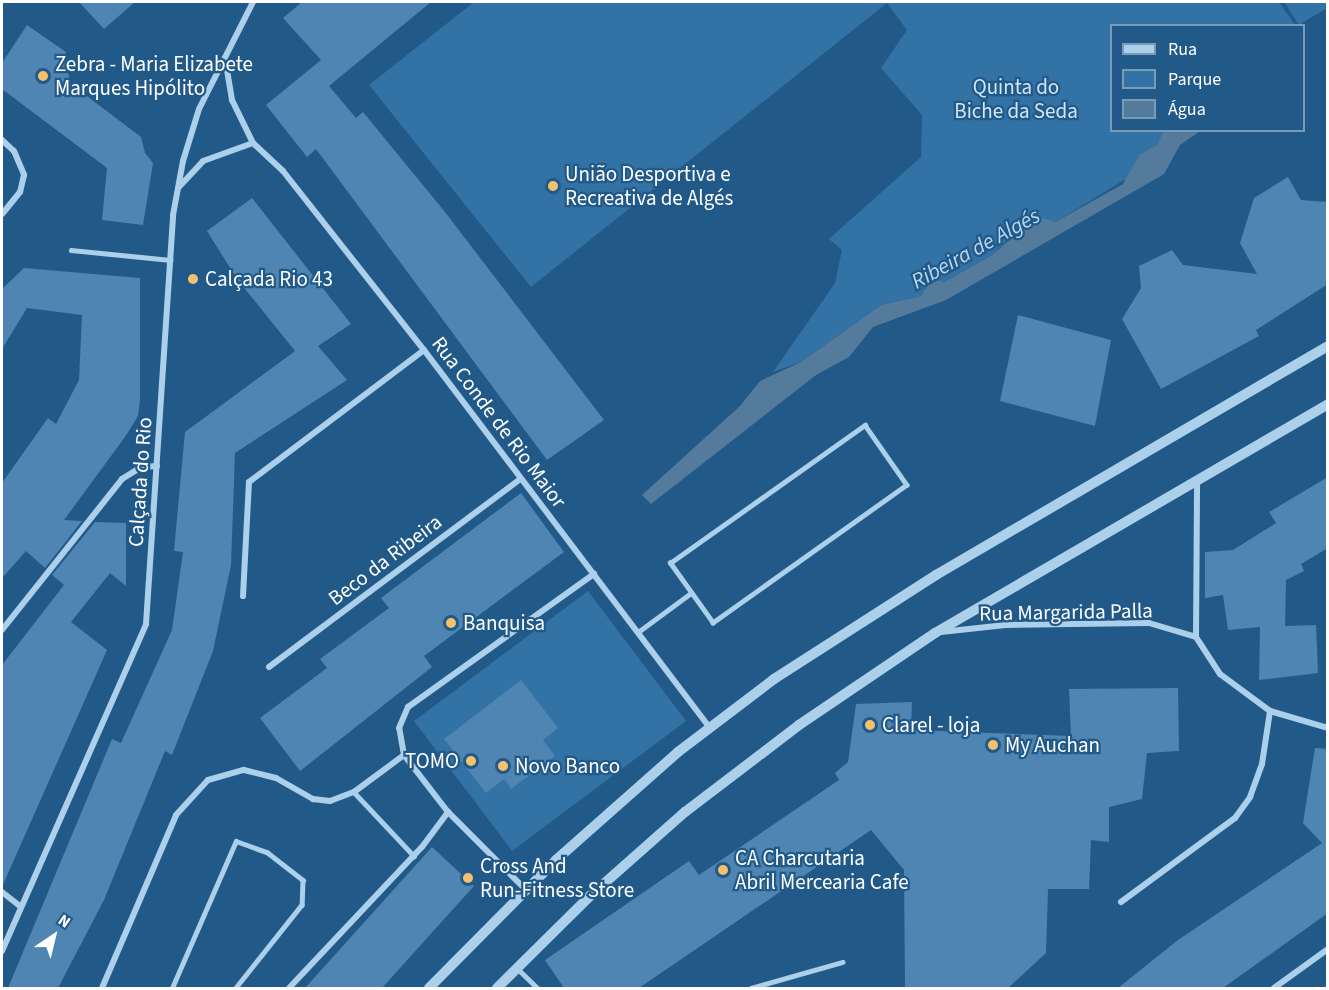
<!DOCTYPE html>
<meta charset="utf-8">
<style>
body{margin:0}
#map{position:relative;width:1329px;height:990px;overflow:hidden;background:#215988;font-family:"Source Sans 3",sans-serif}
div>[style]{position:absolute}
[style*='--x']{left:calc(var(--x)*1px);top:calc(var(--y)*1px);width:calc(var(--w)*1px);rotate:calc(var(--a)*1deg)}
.green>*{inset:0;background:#3272a4}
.water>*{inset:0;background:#547b9c}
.building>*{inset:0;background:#4e85b2}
.service>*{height:4.5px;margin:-2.25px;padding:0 2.25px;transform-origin:2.25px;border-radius:2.25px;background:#accfea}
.minor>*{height:6px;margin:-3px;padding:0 3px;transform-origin:3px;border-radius:3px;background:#accfea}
.tertiary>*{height:10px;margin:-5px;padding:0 5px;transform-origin:5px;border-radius:5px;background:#accfea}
.dots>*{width:16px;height:16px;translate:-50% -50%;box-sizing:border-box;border:3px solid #215988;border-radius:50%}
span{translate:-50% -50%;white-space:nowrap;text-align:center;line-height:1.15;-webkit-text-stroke:4.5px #215988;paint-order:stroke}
.poi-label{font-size:21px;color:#fff}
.left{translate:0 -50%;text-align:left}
.right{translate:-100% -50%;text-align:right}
.park-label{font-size:21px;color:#d1e7f8}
.street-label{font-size:21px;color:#fff}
.water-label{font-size:22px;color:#b8d8f1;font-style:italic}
.frame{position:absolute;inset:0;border:3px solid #fff;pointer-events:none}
.legend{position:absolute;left:1110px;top:24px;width:195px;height:108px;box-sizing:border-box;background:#215988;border:2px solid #7a9bb8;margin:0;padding:8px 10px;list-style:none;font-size:18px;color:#fff}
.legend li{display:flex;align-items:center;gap:12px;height:30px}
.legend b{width:30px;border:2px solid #7a9bb8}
.north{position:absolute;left:24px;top:906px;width:60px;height:60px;-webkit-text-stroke:4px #215988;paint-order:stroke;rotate:35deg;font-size:16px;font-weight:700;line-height:24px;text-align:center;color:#fff}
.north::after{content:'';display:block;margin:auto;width:21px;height:27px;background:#fff;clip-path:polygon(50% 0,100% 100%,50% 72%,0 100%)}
</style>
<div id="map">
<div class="green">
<i style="clip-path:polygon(474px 2px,1279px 2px,1295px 25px,1112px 26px,1112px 130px,1164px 131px,1157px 145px,1140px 154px,1131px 176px,1055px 222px,1015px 232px,992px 255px,944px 282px,932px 279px,921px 296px,881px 305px,801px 362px,773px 372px,835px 283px,842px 250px,829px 239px,921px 157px,922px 115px,881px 68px,907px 30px,887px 3px,531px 287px,369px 85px)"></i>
<i style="clip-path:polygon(1284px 2px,1327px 2px,1327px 8px,1299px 25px)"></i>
<i style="clip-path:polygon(588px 591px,686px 721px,512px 851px,414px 721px)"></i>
</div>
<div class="water">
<i style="clip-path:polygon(1164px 130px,1200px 131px,1180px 145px,1164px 174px,946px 300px,873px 327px,849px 357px,816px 375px,651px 504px,642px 495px,740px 406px,760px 381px,801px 362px,881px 305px,921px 296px,932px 279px,944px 282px,992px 255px,1027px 224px,1043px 218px,1055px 222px,1123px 184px,1140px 154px,1157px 145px)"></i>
</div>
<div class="building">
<i style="clip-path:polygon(79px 2px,135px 2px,104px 29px)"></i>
<i style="clip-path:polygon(302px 2px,431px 2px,329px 86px,356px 118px,363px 112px,445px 212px,604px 420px,547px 460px,316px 149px,307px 157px,266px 105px,321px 60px,283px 18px)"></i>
<i style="clip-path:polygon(27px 25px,66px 52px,64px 58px,71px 84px,141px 137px,145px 153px,153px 163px,143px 225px,102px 220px,107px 168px,2px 89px,2px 63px)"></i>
<i style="clip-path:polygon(1288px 177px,1301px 200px,1328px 202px,1328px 284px,1256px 330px,1259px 336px,1161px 389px,1122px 319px,1141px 288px,1139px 266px,1172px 250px,1183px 265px,1257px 274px,1240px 243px,1254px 198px)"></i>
<i style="clip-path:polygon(252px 198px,351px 324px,318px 346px,347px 380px,235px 453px,231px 565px,213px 651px,172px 755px,165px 751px,104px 900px,58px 988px,8px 988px,112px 739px,121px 743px,172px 630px,183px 552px,174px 551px,185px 432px,295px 351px,237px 279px,207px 231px)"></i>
<i style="clip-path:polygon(24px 268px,140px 278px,140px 399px,138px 416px,125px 437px,64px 520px,82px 521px,45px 568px,26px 551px,2px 578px,2px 483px,48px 418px,56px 424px,79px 380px,82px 315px,27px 308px,2px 349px,2px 289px)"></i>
<i style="clip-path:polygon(1018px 315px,1111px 340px,1095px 426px,1000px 401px)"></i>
<i style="clip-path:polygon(1328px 477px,1328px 548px,1301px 564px,1304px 571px,1286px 580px,1285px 626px,1316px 625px,1318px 673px,1259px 680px,1260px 627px,1228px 630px,1223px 595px,1205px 598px,1205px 552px,1233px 550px,1276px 523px,1269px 512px)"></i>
<i style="clip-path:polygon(521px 493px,564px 552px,424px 656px,432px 667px,300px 771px,260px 718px,327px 668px,320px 659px,389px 608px,381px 598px)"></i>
<i style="clip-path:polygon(95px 522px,126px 523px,126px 586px,110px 573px,71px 622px,107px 650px,2px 887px,2px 665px,64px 585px,52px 575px)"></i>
<i style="clip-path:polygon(521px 680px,558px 728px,543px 740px,555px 756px,511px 789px,504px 779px,486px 793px,444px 739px)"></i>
<i style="clip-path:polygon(1178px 688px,1179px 751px,1147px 753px,1142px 799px,1109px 807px,1109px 842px,1091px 840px,1089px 889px,1048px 889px,1046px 953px,1008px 988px,905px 988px,904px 870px,871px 830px,639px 988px,564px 988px,545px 960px,689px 861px,699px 875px,839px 780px,835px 773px,848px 762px,856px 704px,912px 702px,911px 730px,1071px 736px,1069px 689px)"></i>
<i style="clip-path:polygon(1315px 748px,1328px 749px,1328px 913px,1223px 988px,1118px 988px,1178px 940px,1322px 843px,1303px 823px)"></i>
<i style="clip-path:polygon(432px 847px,474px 886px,382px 988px,305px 988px)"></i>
</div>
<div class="service">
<i style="--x:71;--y:250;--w:100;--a:5.7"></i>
<i style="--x:865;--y:425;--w:73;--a:55"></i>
<i style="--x:907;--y:485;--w:238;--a:144.6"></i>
<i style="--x:713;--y:623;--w:74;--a:-125.6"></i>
<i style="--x:670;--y:563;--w:239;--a:-35.3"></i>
<i style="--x:638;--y:632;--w:66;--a:-36.3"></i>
<i style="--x:354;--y:792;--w:88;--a:46.8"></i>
<i style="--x:518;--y:969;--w:28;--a:44"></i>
<i style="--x:172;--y:988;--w:160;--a:-66.5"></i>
<i style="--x:236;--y:841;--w:33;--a:20"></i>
<i style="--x:267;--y:852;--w:46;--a:37.9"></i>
<i style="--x:303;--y:880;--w:25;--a:92"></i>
<i style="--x:302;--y:905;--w:106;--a:128.5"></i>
<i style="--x:751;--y:988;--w:95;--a:-15.9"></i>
</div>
<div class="minor">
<i style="--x:225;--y:58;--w:43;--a:80.5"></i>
<i style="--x:232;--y:100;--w:48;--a:64"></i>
<i style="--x:253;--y:143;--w:41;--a:43"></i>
<i style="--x:283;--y:171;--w:228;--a:51.8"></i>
<i style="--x:424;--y:350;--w:474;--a:52.9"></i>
<i style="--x:2;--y:140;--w:16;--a:43"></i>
<i style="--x:14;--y:151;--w:26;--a:67"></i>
<i style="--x:24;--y:175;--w:17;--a:103"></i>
<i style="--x:20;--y:192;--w:28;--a:129"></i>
<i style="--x:179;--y:187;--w:35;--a:-47"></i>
<i style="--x:203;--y:161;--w:53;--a:-19.8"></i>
<i style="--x:243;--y:596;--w:114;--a:-87"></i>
<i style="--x:249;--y:482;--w:219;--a:-37"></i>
<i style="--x:2;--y:630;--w:193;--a:-51.5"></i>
<i style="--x:122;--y:479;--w:22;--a:-32"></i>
<i style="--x:141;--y:467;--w:16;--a:-4"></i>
<i style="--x:941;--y:632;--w:65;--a:-6.1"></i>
<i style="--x:1006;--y:625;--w:143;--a:-0.8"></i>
<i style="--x:1149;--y:623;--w:49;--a:16.6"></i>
<i style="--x:269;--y:667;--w:314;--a:-36.8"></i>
<i style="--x:1270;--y:711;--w:60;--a:16.3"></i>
<i style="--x:526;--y:890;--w:110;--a:-135"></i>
<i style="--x:448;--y:812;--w:72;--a:-127.7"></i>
<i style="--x:404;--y:755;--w:27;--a:-100"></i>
<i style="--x:399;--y:728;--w:23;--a:-67"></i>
<i style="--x:408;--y:707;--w:229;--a:-35.6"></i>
<i style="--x:2;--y:892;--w:24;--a:38"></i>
<i style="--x:1121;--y:902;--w:142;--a:-36.4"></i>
<i style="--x:1235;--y:818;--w:26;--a:-54"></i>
<i style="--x:1250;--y:797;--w:35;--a:-70"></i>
<i style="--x:1262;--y:764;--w:54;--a:-81.4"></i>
<i style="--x:1270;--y:711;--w:62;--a:-143.5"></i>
<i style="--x:1220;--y:674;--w:44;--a:-123"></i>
<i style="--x:1196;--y:637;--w:154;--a:-89.6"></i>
<i style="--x:2;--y:951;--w:357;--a:-66.2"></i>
<i style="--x:146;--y:624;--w:410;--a:-86.2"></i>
<i style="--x:173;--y:215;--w:55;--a:-79.5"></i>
<i style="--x:183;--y:161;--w:54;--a:-72.9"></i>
<i style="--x:199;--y:109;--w:120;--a:-63.2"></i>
<i style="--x:102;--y:988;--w:188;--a:-66.8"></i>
<i style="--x:176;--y:815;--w:47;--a:-47.6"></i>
<i style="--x:208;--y:780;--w:37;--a:-16"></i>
<i style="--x:244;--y:770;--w:33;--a:14"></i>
<i style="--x:276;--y:778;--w:43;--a:29.6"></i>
<i style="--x:313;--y:799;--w:17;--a:7"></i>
<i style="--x:330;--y:801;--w:26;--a:-21"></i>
<i style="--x:354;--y:792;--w:62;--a:-36.5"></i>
<i style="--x:289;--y:988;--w:194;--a:-46.7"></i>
<i style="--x:422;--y:847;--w:44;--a:-53.4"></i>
<i style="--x:1274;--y:988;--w:67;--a:-35.8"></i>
</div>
<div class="tertiary">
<i style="--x:429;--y:988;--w:180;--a:-45.2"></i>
<i style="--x:556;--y:860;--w:163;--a:-41.5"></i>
<i style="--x:678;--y:752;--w:121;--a:-37.2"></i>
<i style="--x:774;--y:679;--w:193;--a:-32.7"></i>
<i style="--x:936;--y:575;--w:454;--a:-30.3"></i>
<i style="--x:497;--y:988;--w:131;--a:-44.7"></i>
<i style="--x:590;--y:896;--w:127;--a:-41.5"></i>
<i style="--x:685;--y:812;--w:143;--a:-37.3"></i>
<i style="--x:799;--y:725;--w:164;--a:-34.1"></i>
<i style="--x:935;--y:633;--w:455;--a:-30.2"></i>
</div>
<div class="dots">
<i style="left:43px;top:76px;background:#f7c06d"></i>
<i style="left:553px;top:186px;background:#f7c06d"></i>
<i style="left:193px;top:279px;background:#f7c06d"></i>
<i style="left:451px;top:623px;background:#f7c06d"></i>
<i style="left:870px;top:725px;background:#f7c06d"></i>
<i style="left:993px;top:745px;background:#f7c06d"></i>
<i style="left:471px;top:761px;background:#f7c06d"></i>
<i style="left:503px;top:766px;background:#f7c06d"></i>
<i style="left:723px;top:870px;background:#f7c06d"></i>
<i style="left:468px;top:878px;background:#f7c06d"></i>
</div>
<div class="poi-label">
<span class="left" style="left:55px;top:76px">Zebra - Maria Elizabete<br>Marques Hipólito</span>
<span class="left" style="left:565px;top:186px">União Desportiva e<br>Recreativa de Algés</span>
<span class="left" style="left:205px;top:279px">Calçada Rio 43</span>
<span class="left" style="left:463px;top:623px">Banquisa</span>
<span class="left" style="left:882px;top:725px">Clarel - loja</span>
<span class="left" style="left:1005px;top:745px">My Auchan</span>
<span class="right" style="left:459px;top:761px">TOMO</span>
<span class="left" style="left:515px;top:766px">Novo Banco</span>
<span class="left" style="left:735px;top:870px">CA Charcutaria<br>Abril Mercearia Cafe</span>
<span class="left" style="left:480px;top:878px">Cross And<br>Run-Fitness Store</span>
</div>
<div class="park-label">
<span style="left:1016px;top:99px">Quinta do<br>Biche da Seda</span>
</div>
<div class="street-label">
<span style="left:499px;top:422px;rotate:53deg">Rua Conde de Rio Maior</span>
<span style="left:140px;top:482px;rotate:-86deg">Calçada do Rio</span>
<span style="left:385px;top:560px;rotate:-37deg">Beco da Ribeira</span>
<span style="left:1066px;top:612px;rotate:-1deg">Rua Margarida Palla</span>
</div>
<div class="water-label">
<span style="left:976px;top:249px;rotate:-29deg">Ribeira de Algés</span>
</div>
<div class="frame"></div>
<ul class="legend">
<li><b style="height:8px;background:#accfea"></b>Rua</li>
<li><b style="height:16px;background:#3272a4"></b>Parque</li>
<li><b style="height:16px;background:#547b9c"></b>Água</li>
</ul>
<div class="north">N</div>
</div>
